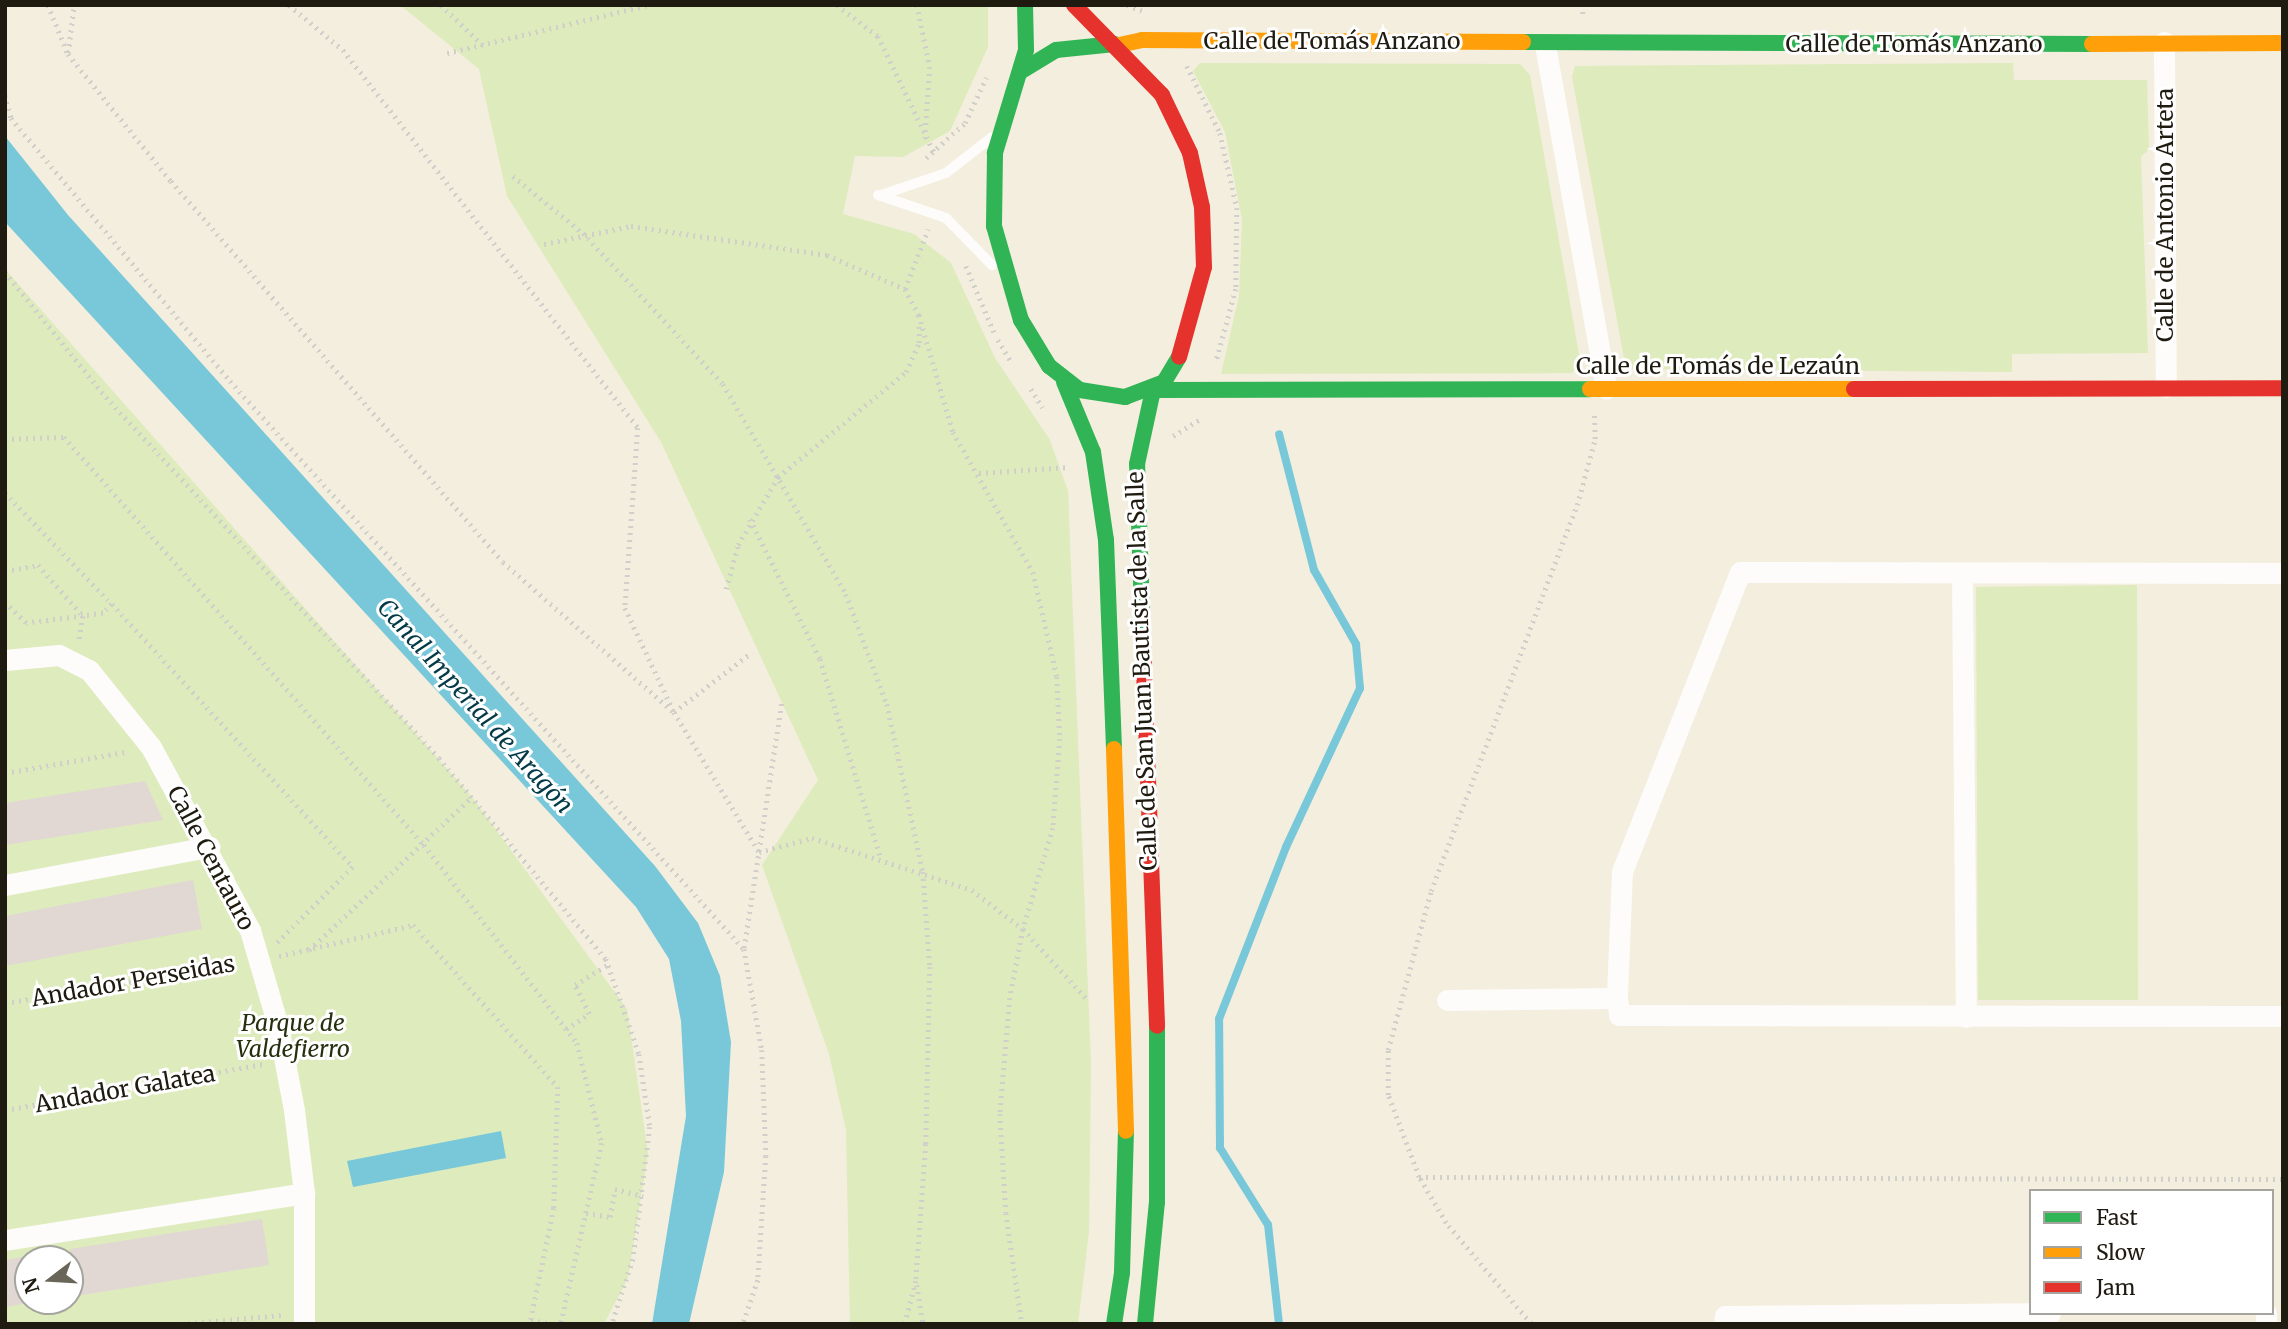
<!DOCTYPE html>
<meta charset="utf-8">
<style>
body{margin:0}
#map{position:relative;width:2288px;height:1329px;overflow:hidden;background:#f3eedd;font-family:Merriweather,serif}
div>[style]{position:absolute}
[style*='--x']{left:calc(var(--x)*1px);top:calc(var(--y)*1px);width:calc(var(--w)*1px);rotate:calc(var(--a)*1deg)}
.green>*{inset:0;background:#deebbd}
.water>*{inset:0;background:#79c8da}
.stream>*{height:8px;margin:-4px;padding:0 4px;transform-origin:4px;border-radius:4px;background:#79c8da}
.building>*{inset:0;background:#e1d8d3}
.path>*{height:4.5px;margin-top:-2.25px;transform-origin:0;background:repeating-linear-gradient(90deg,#d0cfc9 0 2px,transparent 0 7px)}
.lane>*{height:10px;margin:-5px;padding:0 5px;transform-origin:5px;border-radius:5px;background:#fdfcfa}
.street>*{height:21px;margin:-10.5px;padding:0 10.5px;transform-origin:10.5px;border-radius:10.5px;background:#fdfcfa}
.fast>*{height:16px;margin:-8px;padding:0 8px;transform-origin:8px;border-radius:8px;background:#30b455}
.slow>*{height:16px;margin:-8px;padding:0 8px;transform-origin:8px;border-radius:8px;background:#ff9f0a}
.jam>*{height:16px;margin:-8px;padding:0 8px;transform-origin:8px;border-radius:8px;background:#e5322d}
span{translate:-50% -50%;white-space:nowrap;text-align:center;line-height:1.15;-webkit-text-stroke:6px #fff;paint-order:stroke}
.street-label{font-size:23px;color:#1f1b10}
.park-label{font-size:23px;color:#24300e;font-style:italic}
.water-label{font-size:24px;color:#033a47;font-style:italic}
.frame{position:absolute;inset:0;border:7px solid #1f1b10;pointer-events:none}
.legend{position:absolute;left:2029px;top:1189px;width:245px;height:126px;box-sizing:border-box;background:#fff;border:2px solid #a5a49f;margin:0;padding:9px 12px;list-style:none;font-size:21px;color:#1f1b10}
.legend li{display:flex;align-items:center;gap:14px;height:35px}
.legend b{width:35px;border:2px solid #a5a49f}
.north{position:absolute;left:14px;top:1245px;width:70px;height:70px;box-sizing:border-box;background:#fff;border:2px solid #a5a49f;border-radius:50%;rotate:253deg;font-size:19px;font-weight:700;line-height:28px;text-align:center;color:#1f1b10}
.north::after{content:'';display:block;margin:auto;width:24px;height:32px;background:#696558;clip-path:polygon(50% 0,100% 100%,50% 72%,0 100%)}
</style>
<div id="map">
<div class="green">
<i style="clip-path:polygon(400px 5px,988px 5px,988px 47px,950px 131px,903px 157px,855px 156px,843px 214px,914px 234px,951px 263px,995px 358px,1050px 440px,1068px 491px,1091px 1064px,1089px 1232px,1078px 1324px,850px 1324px,846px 1130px,829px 1054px,762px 865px,818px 780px,661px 442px,507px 196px,479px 69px)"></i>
<i style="clip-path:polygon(1200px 63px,1520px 64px,1530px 75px,1581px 366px,1571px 373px,1221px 374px,1239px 296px,1242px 220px,1225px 132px,1193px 71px)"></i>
<i style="clip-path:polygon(2013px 63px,2014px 80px,2147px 80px,2149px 149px,2141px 157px,2148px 353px,2012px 354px,2012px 372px,1626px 369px,1572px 77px,1575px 66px)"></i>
<i style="clip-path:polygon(evenodd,5px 269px,472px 797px,627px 1009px,648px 1153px,628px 1278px,604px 1324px,5px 1324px,5px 269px,28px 1259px,70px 1259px,70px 1301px,28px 1301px,28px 1259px)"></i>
<i style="clip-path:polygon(2137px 585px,2138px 1000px,1978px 1000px,1976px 587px)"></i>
</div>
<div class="water">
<i style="clip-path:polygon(5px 136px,68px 215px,655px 866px,698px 923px,720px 976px,731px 1042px,724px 1172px,689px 1324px,652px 1324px,686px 1116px,681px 1021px,669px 959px,636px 907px,5px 222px)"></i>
<i style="clip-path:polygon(501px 1131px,506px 1158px,353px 1187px,347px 1161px)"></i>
</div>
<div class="stream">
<i style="--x:1279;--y:1324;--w:100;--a:-96.3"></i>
<i style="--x:1268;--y:1225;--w:91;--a:-121.9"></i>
<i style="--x:1220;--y:1148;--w:129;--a:-90.4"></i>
<i style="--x:1219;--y:1019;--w:185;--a:-68.7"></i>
<i style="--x:1286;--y:847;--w:175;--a:-65"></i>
<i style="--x:1360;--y:688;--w:44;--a:-95.2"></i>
<i style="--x:1356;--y:644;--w:85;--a:-119.6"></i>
<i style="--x:1314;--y:570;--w:140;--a:-104.4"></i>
</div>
<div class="building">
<i style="clip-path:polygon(145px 781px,163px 820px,5px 845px,5px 803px)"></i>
<i style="clip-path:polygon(193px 880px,202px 929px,5px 966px,5px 916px)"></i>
<i style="clip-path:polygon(262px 1219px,269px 1265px,70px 1297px,70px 1249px)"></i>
<i style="clip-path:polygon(28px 1256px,28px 1303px,5px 1307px,5px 1260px)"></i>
</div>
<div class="path">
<i style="--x:48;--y:5;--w:53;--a:67.8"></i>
<i style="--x:68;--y:54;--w:164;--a:51"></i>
<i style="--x:171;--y:181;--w:505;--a:48.93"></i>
<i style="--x:503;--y:562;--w:227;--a:41.3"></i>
<i style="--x:674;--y:712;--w:164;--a:58.7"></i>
<i style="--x:759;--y:852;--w:55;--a:-14.8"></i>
<i style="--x:812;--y:838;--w:168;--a:18"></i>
<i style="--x:972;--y:890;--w:64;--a:37.4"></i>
<i style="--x:1023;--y:929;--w:93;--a:47.6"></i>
<i style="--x:289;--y:5;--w:70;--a:39.8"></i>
<i style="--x:343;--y:50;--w:479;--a:52"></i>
<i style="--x:638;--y:428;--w:180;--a:94.1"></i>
<i style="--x:625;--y:608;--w:115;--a:64.8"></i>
<i style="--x:674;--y:712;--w:98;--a:-37.6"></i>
<i style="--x:441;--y:5;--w:61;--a:43.7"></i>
<i style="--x:837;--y:5;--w:51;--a:37.1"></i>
<i style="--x:878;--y:36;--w:131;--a:64.2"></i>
<i style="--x:917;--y:5;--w:63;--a:78.2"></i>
<i style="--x:930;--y:67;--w:71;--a:94"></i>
<i style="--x:1127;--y:5;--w:20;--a:20"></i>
<i style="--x:1583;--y:5;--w:13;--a:90"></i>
<i style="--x:68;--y:53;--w:48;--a:-82.9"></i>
<i style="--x:447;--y:53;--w:208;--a:-13.4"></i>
<i style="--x:1187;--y:66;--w:75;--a:63.8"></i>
<i style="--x:1220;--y:133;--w:77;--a:77.2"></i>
<i style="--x:1237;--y:208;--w:81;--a:90.7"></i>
<i style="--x:1236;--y:289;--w:76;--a:105.3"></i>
<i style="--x:5;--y:95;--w:24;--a:75"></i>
<i style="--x:11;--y:118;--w:342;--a:50.2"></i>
<i style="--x:230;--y:381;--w:766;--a:47.86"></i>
<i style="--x:744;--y:949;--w:103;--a:79.9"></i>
<i style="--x:762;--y:1050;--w:106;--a:87.8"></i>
<i style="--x:766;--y:1156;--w:124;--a:93.7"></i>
<i style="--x:758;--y:1280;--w:46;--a:108.8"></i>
<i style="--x:926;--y:158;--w:52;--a:-41.9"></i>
<i style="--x:965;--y:123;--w:50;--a:-65"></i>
<i style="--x:513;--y:176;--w:90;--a:39.2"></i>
<i style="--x:583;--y:233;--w:206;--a:47.2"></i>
<i style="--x:723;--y:384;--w:243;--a:59.6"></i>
<i style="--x:846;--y:594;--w:117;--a:69.6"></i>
<i style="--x:887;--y:704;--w:172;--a:77.9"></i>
<i style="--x:923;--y:872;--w:95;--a:85.8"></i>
<i style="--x:930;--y:967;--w:177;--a:91.3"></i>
<i style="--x:926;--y:1144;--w:137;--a:94.2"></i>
<i style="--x:916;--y:1281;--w:44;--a:104.3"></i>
<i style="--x:544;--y:244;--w:89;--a:-11.7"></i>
<i style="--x:631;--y:226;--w:198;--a:8.4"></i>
<i style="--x:827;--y:255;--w:85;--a:23.6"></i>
<i style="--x:905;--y:289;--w:30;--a:62"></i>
<i style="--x:919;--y:315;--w:122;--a:73.8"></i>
<i style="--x:953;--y:432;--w:161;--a:60.3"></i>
<i style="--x:1033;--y:572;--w:108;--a:77.1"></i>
<i style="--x:1057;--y:677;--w:62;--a:87.2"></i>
<i style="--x:1060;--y:739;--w:89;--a:94.5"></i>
<i style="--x:1053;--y:828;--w:105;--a:106.5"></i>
<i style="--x:1023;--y:929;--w:70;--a:100.7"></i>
<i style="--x:1010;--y:998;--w:116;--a:94.9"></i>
<i style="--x:1000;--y:1114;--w:99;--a:86.5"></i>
<i style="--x:1006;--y:1213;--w:112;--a:81.8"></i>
<i style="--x:966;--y:266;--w:72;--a:67"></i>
<i style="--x:5;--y:272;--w:161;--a:51.1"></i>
<i style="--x:106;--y:397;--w:491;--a:47.3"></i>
<i style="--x:439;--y:758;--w:261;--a:50.3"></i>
<i style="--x:606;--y:959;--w:101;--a:70.8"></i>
<i style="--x:639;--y:1054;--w:74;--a:81.4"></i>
<i style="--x:650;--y:1127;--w:133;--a:97.3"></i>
<i style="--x:633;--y:1259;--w:68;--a:107.9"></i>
<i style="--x:905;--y:289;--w:64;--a:-69"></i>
<i style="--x:998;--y:340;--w:26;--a:59"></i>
<i style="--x:1031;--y:389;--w:22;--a:58"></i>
<i style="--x:1173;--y:436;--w:32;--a:-32"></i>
<i style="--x:5;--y:439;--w:59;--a:-1.9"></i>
<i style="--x:64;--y:437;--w:544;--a:48.58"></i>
<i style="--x:424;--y:845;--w:250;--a:52.3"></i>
<i style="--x:577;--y:1043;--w:103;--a:76"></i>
<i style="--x:602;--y:1143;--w:186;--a:102.8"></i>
<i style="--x:979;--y:473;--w:90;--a:-3.8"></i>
<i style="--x:5;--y:493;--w:154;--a:46.1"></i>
<i style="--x:112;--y:604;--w:13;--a:135"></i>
<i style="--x:103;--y:613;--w:20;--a:171"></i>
<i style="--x:83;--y:616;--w:25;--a:99"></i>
<i style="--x:750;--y:519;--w:157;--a:63.4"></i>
<i style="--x:820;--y:659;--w:209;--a:73"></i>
<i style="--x:5;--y:571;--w:34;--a:-10"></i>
<i style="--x:38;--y:565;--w:68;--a:48.6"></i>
<i style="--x:83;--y:616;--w:57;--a:173"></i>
<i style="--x:26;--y:623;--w:29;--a:-136"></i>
<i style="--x:726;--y:589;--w:46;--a:-74.7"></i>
<i style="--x:738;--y:545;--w:79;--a:-59.5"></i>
<i style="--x:778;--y:477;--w:166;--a:-39.4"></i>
<i style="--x:906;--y:372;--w:32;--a:-66"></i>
<i style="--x:919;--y:343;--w:21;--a:-90"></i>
<i style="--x:112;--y:604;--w:357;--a:47.5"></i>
<i style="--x:353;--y:867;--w:109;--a:135"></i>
<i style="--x:5;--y:773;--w:122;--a:-9.9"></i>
<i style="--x:744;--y:948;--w:250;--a:-81.3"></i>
<i style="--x:309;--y:950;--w:224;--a:-43.2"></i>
<i style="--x:279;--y:956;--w:138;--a:-13"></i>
<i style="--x:413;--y:925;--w:217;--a:48.2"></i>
<i style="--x:558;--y:1087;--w:121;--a:91.9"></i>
<i style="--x:554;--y:1208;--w:118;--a:101.7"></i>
<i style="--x:5;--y:1003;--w:234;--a:-9.6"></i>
<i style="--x:566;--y:1029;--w:27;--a:-33"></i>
<i style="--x:589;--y:1014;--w:32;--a:-116"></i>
<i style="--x:575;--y:985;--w:40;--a:-32"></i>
<i style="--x:5;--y:1110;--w:262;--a:-10.1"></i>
<i style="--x:1419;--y:1177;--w:864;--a:0.13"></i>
<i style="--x:586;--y:1213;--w:24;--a:9"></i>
<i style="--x:610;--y:1217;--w:28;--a:-80"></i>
<i style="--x:615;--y:1189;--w:29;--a:14"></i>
<i style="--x:917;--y:1285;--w:39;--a:81"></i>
<i style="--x:531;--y:1320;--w:21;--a:11"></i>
<i style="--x:181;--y:1324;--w:101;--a:-5.1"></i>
<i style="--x:1531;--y:1324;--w:132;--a:-130.1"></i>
<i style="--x:1446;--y:1223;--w:53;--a:-120.4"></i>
<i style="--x:1419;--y:1177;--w:88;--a:-110.7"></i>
<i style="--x:1388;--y:1095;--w:45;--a:-90"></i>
<i style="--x:1388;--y:1050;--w:165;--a:-74.9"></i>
<i style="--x:1431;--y:891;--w:413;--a:-69.3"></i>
<i style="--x:1577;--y:505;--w:68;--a:-74.7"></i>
<i style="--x:1595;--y:439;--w:24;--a:-92"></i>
</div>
<div class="lane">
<i style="--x:878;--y:195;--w:72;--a:18.7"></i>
<i style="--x:946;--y:218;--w:66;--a:45.6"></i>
<i style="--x:881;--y:195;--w:69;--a:-18.7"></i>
<i style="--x:946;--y:173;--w:58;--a:-38"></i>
</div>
<div class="street">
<i style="--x:2164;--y:42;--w:345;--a:89.7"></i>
<i style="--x:1545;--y:45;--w:349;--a:79.9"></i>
<i style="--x:2283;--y:573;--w:543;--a:-179.89"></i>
<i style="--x:1740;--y:572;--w:321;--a:111.5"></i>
<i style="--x:1622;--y:871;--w:127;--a:92.3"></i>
<i style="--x:1617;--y:998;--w:17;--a:83"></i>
<i style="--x:1619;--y:1015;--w:664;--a:0.09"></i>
<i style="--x:1962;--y:574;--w:443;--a:89.5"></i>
<i style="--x:5;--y:660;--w:54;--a:-5.3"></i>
<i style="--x:59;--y:655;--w:34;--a:27"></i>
<i style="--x:89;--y:670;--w:99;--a:51.2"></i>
<i style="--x:151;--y:747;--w:208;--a:61.6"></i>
<i style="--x:250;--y:930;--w:100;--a:73.7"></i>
<i style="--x:278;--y:1026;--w:86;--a:79.2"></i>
<i style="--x:294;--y:1110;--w:84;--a:83.1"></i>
<i style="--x:304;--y:1193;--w:131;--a:90"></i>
<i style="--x:5;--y:885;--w:208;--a:-10.6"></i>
<i style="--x:1447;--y:1000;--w:170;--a:-0.7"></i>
<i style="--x:5;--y:1240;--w:303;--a:-8.9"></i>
<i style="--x:2266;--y:1313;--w:11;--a:90"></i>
<i style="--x:1724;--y:1324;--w:8;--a:-83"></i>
<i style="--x:1725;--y:1316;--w:325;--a:-0.5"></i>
</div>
<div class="fast">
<i style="--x:1025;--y:5;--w:45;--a:88.7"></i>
<i style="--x:1026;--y:50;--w:108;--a:106.8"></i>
<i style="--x:995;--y:153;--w:73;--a:90.8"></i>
<i style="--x:994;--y:226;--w:98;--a:74"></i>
<i style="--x:1021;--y:320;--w:54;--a:58.7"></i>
<i style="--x:1049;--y:366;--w:39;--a:38"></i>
<i style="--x:1080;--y:390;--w:46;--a:8.8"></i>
<i style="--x:1125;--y:397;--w:42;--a:-21"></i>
<i style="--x:1164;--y:382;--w:29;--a:-59"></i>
<i style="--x:1523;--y:42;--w:569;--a:0.2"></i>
<i style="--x:1020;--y:72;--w:42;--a:-31.4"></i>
<i style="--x:1056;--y:50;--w:59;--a:-5.8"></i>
<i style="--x:1064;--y:382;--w:76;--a:67.5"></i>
<i style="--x:1093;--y:452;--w:89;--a:81.6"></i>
<i style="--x:1106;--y:540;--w:209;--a:87.8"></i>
<i style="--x:1154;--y:390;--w:436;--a:-0.1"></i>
<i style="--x:1143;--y:642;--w:178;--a:-91.9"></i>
<i style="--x:1137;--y:464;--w:76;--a:-77.8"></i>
<i style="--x:1114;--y:1324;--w:52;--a:-81.1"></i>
<i style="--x:1122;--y:1273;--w:142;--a:-88.4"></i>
<i style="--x:1145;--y:1324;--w:123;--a:-84.4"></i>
<i style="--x:1157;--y:1202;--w:176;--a:-90"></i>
</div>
<div class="slow">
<i style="--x:2092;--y:44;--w:191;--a:-0.3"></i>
<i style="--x:1119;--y:45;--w:24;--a:-12"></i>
<i style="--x:1142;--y:40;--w:381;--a:0.3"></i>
<i style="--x:1590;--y:389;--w:264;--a:0"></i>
<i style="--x:1114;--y:749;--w:382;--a:88.2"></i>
</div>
<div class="jam">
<i style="--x:1074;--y:5;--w:126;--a:45.6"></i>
<i style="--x:1162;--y:95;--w:64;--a:64.2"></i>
<i style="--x:1190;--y:153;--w:55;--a:77.5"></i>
<i style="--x:1202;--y:207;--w:60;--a:88.1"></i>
<i style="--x:1204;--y:267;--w:93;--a:105.5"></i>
<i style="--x:1854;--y:389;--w:429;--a:-0.1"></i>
<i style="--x:1143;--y:642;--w:384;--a:87.9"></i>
</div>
<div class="street-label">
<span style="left:1332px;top:41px">Calle de Tomás Anzano</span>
<span style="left:1914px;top:44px">Calle de Tomás Anzano</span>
<span style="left:2165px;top:215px;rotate:-90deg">Calle de Antonio Arteta</span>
<span style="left:1718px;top:366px">Calle de Tomás de Lezaún</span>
<span style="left:1142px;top:671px;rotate:-92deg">Calle de San Juan Bautista de la Salle</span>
<span style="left:211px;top:858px;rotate:62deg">Calle Centauro</span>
<span style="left:133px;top:981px;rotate:-10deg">Andador Perseidas</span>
<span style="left:125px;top:1089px;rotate:-10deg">Andador Galatea</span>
</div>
<div class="park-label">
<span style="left:293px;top:1036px">Parque de<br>Valdefierro</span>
</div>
<div class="water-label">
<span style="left:475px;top:706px;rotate:48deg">Canal Imperial de Aragón</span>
</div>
<div class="frame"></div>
<ul class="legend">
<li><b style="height:9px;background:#30b455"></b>Fast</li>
<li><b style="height:9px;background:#ff9f0a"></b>Slow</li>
<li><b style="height:9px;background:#e5322d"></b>Jam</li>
</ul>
<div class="north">N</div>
</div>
